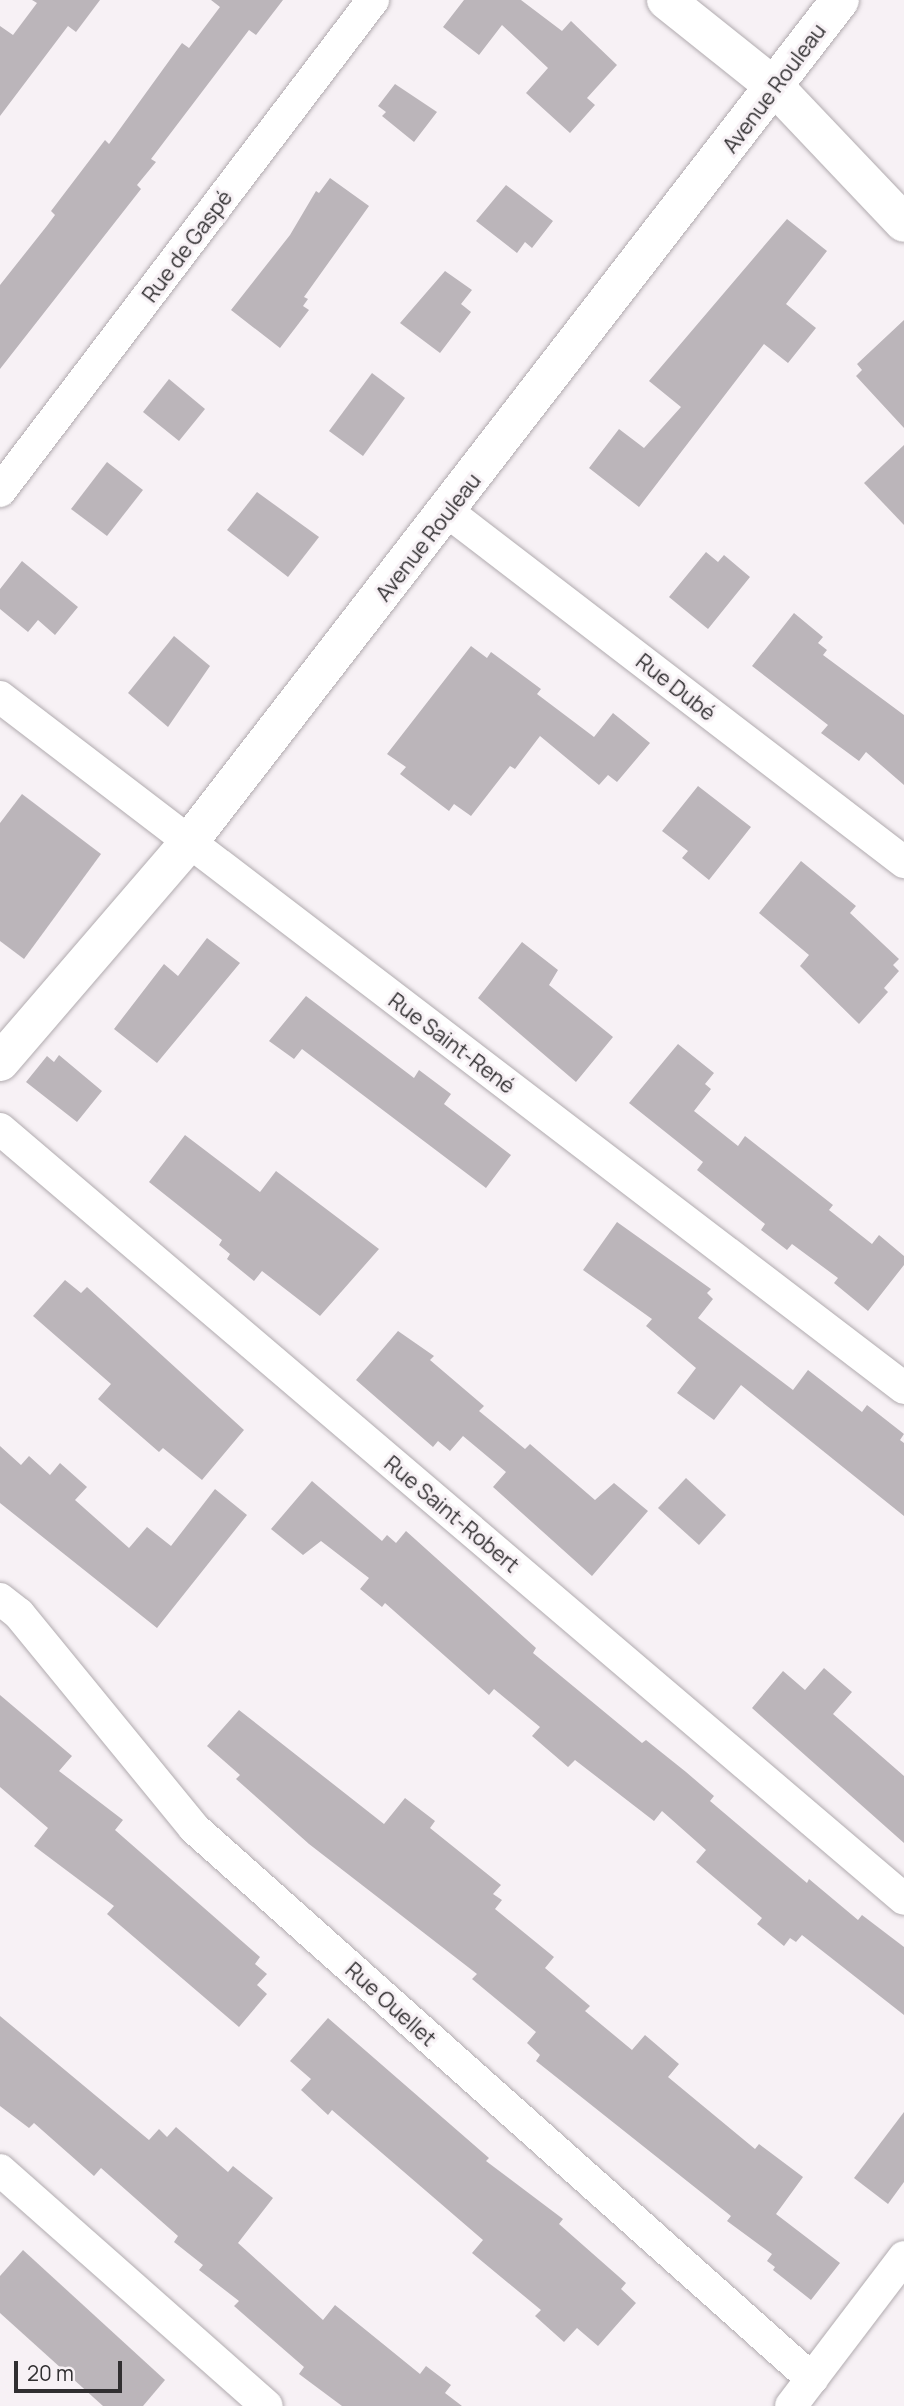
<!DOCTYPE html>
<meta charset="utf-8">
<style>
body{margin:0}
#map{position:relative;width:904px;height:2406px;overflow:hidden;background:#f7f1f5;font-family:Manrope,sans-serif}
div>[style]{position:absolute}
[style*='--x']{left:calc(var(--x)*1px);top:calc(var(--y)*1px);width:calc(var(--w)*1px);rotate:calc(var(--a)*1deg)}
.building>*{inset:0;background:#bbb5ba}
.roads{filter:drop-shadow(0 0 2px #b1abaf) drop-shadow(0 0 2px #b1abaf)}
.street>*{height:32px;margin:-16px;padding:0 16px;transform-origin:16px;border-radius:16px;background:#fff}
.secondary>*{height:38px;margin:-19px;padding:0 19px;transform-origin:19px;border-radius:19px;background:#fff}
span{translate:-50% -50%;white-space:nowrap;text-align:center;line-height:1.15;-webkit-text-stroke:6px #f7f1f5;paint-order:stroke}
.street-label{font-size:21px;color:#312f31}
.scale{position:absolute;left:14px;top:2361px;width:108px;height:32px;box-sizing:border-box;border:4px solid #312f31;border-top:0;padding-left:9px;font-size:21px;line-height:24px;white-space:nowrap;color:#312f31;-webkit-text-stroke:5px #f7f1f5;paint-order:stroke}
</style>
<div id="map">
<div class="building">
<i style="clip-path:polygon(32px 0,100px 0,76px 32px,68px 26px,0 116px,0 26px,13px 35px,37px 3px)"></i>
<i style="clip-path:polygon(211px 0,283px 0,256px 35px,249px 30px,151px 159px,156px 162px,137px 185px,141px 189px,0 369px,0 285px,46px 227px,55px 215px,51px 211px,105px 140px,109px 144px,182px 43px,189px 48px,220px 7px)"></i>
<i style="clip-path:polygon(464px 0,521px 0,562px 31px,571px 21px,617px 65px,587px 98px,595px 105px,570px 133px,526px 93px,548px 68px,502px 25px,479px 55px,443px 27px)"></i>
<i style="clip-path:polygon(395px 84px,437px 112px,414px 142px,382px 116px,386px 112px,378px 106px)"></i>
<i style="clip-path:polygon(330px 178px,369px 206px,304px 297px,308px 299px,303px 306px,309px 310px,280px 348px,231px 310px,290px 235px,316px 191px,319px 193px)"></i>
<i style="clip-path:polygon(506px 185px,553px 221px,532px 248px,525px 242px,517px 253px,476px 221px)"></i>
<i style="clip-path:polygon(787px 219px,827px 251px,786px 304px,816px 328px,788px 363px,764px 344px,639px 507px,589px 468px,619px 429px,644px 448px,681px 407px,649px 381px)"></i>
<i style="clip-path:polygon(445px 271px,472px 290px,461px 304px,471px 312px,440px 353px,400px 323px)"></i>
<i style="clip-path:polygon(904px 320px,904px 428px,856px 376px,862px 370px,857px 364px)"></i>
<i style="clip-path:polygon(372px 373px,405px 398px,363px 456px,329px 431px)"></i>
<i style="clip-path:polygon(169px 379px,205px 409px,179px 441px,143px 412px)"></i>
<i style="clip-path:polygon(904px 445px,904px 525px,864px 483px)"></i>
<i style="clip-path:polygon(107px 462px,143px 490px,107px 536px,71px 509px)"></i>
<i style="clip-path:polygon(257px 492px,319px 537px,288px 577px,227px 530px)"></i>
<i style="clip-path:polygon(706px 552px,718px 562px,724px 555px,750px 577px,708px 629px,669px 597px)"></i>
<i style="clip-path:polygon(22px 561px,78px 607px,55px 635px,38px 620px,28px 632px,0 609px,0 589px)"></i>
<i style="clip-path:polygon(794px 613px,823px 637px,818px 643px,827px 650px,823px 655px,904px 715px,904px 785px,866px 752px,859px 761px,821px 733px,828px 725px,752px 666px)"></i>
<i style="clip-path:polygon(174px 636px,210px 666px,168px 727px,128px 693px)"></i>
<i style="clip-path:polygon(471px 646px,487px 658px,491px 652px,541px 689px,537px 694px,594px 737px,613px 713px,650px 743px,617px 782px,608px 775px,599px 785px,540px 736px,515px 769px,510px 766px,471px 816px,454px 804px,449px 811px,400px 774px,406px 767px,387px 754px)"></i>
<i style="clip-path:polygon(698px 786px,751px 827px,709px 880px,682px 858px,688px 851px,662px 831px)"></i>
<i style="clip-path:polygon(22px 794px,101px 854px,24px 959px,0 941px,0 823px)"></i>
<i style="clip-path:polygon(801px 861px,856px 906px,850px 913px,899px 959px,893px 965px,899px 971px,884px 988px,888px 992px,859px 1024px,800px 966px,809px 955px,759px 913px)"></i>
<i style="clip-path:polygon(207px 938px,240px 963px,157px 1063px,114px 1029px,164px 964px,178px 976px)"></i>
<i style="clip-path:polygon(522px 942px,558px 970px,549px 985px,613px 1037px,576px 1082px,478px 998px)"></i>
<i style="clip-path:polygon(306px 996px,414px 1078px,419px 1070px,451px 1094px,444px 1104px,511px 1155px,486px 1188px,302px 1049px,294px 1059px,269px 1041px)"></i>
<i style="clip-path:polygon(678px 1044px,714px 1073px,705px 1084px,711px 1089px,694px 1111px,738px 1146px,745px 1136px,833px 1205px,829px 1210px,872px 1244px,879px 1235px,904px 1256px,904px 1265px,868px 1311px,834px 1283px,838px 1278px,792px 1244px,787px 1250px,761px 1230px,765px 1224px,697px 1170px,703px 1162px,629px 1103px)"></i>
<i style="clip-path:polygon(59px 1055px,102px 1091px,77px 1122px,26px 1082px,47px 1056px,54px 1062px)"></i>
<i style="clip-path:polygon(185px 1135px,260px 1192px,276px 1171px,379px 1249px,320px 1316px,262px 1271px,254px 1281px,227px 1259px,230px 1254px,219px 1245px,222px 1240px,149px 1182px)"></i>
<i style="clip-path:polygon(617px 1222px,711px 1289px,707px 1293px,713px 1299px,698px 1318px,793px 1390px,808px 1370px,862px 1412px,867px 1405px,904px 1434px,900px 1440px,904px 1443px,904px 1516px,741px 1385px,714px 1420px,677px 1393px,696px 1368px,646px 1326px,652px 1319px,583px 1270px)"></i>
<i style="clip-path:polygon(65px 1280px,81px 1293px,87px 1287px,244px 1430px,202px 1480px,163px 1448px,159px 1452px,98px 1399px,111px 1384px,33px 1316px)"></i>
<i style="clip-path:polygon(398px 1331px,434px 1356px,430px 1360px,484px 1406px,479px 1411px,525px 1449px,530px 1444px,595px 1500px,614px 1483px,648px 1511px,592px 1576px,493px 1487px,506px 1472px,463px 1436px,450px 1451px,438px 1441px,433px 1447px,356px 1380px)"></i>
<i style="clip-path:polygon(0 1446px,21px 1465px,29px 1456px,50px 1475px,60px 1463px,87px 1487px,75px 1500px,129px 1548px,147px 1527px,171px 1546px,215px 1489px,247px 1515px,157px 1628px,0 1503px)"></i>
<i style="clip-path:polygon(686px 1478px,726px 1515px,699px 1545px,658px 1508px)"></i>
<i style="clip-path:polygon(312px 1481px,382px 1541px,387px 1535px,396px 1543px,406px 1531px,536px 1648px,533px 1653px,642px 1743px,646px 1740px,686px 1772px,714px 1796px,710px 1801px,807px 1883px,809px 1879px,858px 1920px,862px 1915px,904px 1947px,904px 2015px,802px 1935px,796px 1942px,790px 1938px,784px 1946px,757px 1924px,762px 1918px,696px 1862px,706px 1850px,662px 1811px,654px 1821px,575px 1760px,568px 1767px,532px 1736px,540px 1727px,494px 1689px,489px 1695px,385px 1603px,382px 1607px,360px 1589px,369px 1578px,321px 1541px,303px 1555px,271px 1529px)"></i>
<i style="clip-path:polygon(824px 1668px,852px 1692px,833px 1714px,904px 1776px,904px 1843px,752px 1708px,783px 1671px,805px 1690px)"></i>
<i style="clip-path:polygon(0 1695px,72px 1756px,59px 1771px,123px 1820px,115px 1830px,260px 1957px,255px 1964px,267px 1974px,257px 1985px,267px 1994px,239px 2027px,107px 1914px,114px 1906px,34px 1846px,48px 1828px,0 1787px)"></i>
<i style="clip-path:polygon(239px 1710px,384px 1824px,405px 1798px,435px 1821px,430px 1828px,501px 1885px,493px 1894px,502px 1900px,495px 1909px,554px 1957px,545px 1968px,590px 2006px,585px 2011px,632px 2050px,645px 2035px,679px 2064px,668px 2077px,755px 2149px,759px 2144px,803px 2177px,776px 2214px,840px 2263px,811px 2300px,773px 2270px,775px 2267px,767px 2261px,772px 2254px,727px 2221px,731px 2216px,536px 2061px,540px 2055px,527px 2043px,536px 2032px,472px 1979px,477px 1974px,309px 1844px,236px 1779px,240px 1775px,207px 1746px)"></i>
<i style="clip-path:polygon(0 2016px,149px 2140px,159px 2129px,167px 2137px,176px 2127px,228px 2172px,233px 2166px,273px 2198px,238px 2243px,323px 2320px,335px 2305px,420px 2374px,426px 2366px,451px 2385px,445px 2393px,462px 2406px,342px 2406px,299px 2374px,304px 2367px,234px 2306px,239px 2301px,199px 2270px,203px 2265px,174px 2242px,178px 2236px,101px 2168px,94px 2176px,34px 2123px,29px 2128px,0 2106px)"></i>
<i style="clip-path:polygon(328px 2018px,489px 2158px,486px 2161px,563px 2219px,559px 2224px,626px 2283px,621px 2289px,636px 2303px,598px 2346px,577px 2328px,564px 2342px,535px 2316px,541px 2310px,472px 2253px,483px 2240px,332px 2110px,328px 2115px,301px 2090px,311px 2079px,290px 2061px)"></i>
<i style="clip-path:polygon(904px 2112px,904px 2182px,888px 2204px,854px 2178px)"></i>
<i style="clip-path:polygon(23px 2250px,165px 2380px,143px 2406px,103px 2406px,0 2313px,0 2276px)"></i>
</div>
<div class="roads">
<div class="street">
<i style="--x:0;--y:491;--w:617;--a:-52.78"></i>
<i style="--x:448;--y:512;--w:575;--a:37.51"></i>
<i style="--x:0;--y:697;--w:1138;--a:37.39"></i>
<i style="--x:0;--y:1129;--w:1187;--a:40.42"></i>
<i style="--x:0;--y:1599;--w:24;--a:38"></i>
<i style="--x:19;--y:1614;--w:276;--a:50.7"></i>
<i style="--x:194;--y:1828;--w:828;--a:41.72"></i>
<i style="--x:0;--y:2170;--w:356;--a:41.5"></i>
<i style="--x:791;--y:2406;--w:187;--a:-52.8"></i>
</div>
<div class="secondary">
<i style="--x:666;--y:0;--w:139;--a:38.6"></i>
<i style="--x:775;--y:87;--w:187;--a:46.5"></i>
<i style="--x:0;--y:1062;--w:290;--a:-49.3"></i>
<i style="--x:189;--y:842;--w:1064;--a:-52.29"></i>
</div>
</div>
<div class="street-label">
<span style="left:774px;top:88px;rotate:-53deg">Avenue Rouleau</span>
<span style="left:187px;top:246px;rotate:-53deg">Rue de Gaspé</span>
<span style="left:428px;top:537px;rotate:-52deg">Avenue Rouleau</span>
<span style="left:676px;top:687px;rotate:38deg">Rue Dubé</span>
<span style="left:452px;top:1043px;rotate:37deg">Rue Saint-René</span>
<span style="left:452px;top:1514px;rotate:40deg">Rue Saint-Robert</span>
<span style="left:391px;top:2004px;rotate:42deg">Rue Ouellet</span>
</div>
<div class="scale">20 m</div>
</div>
